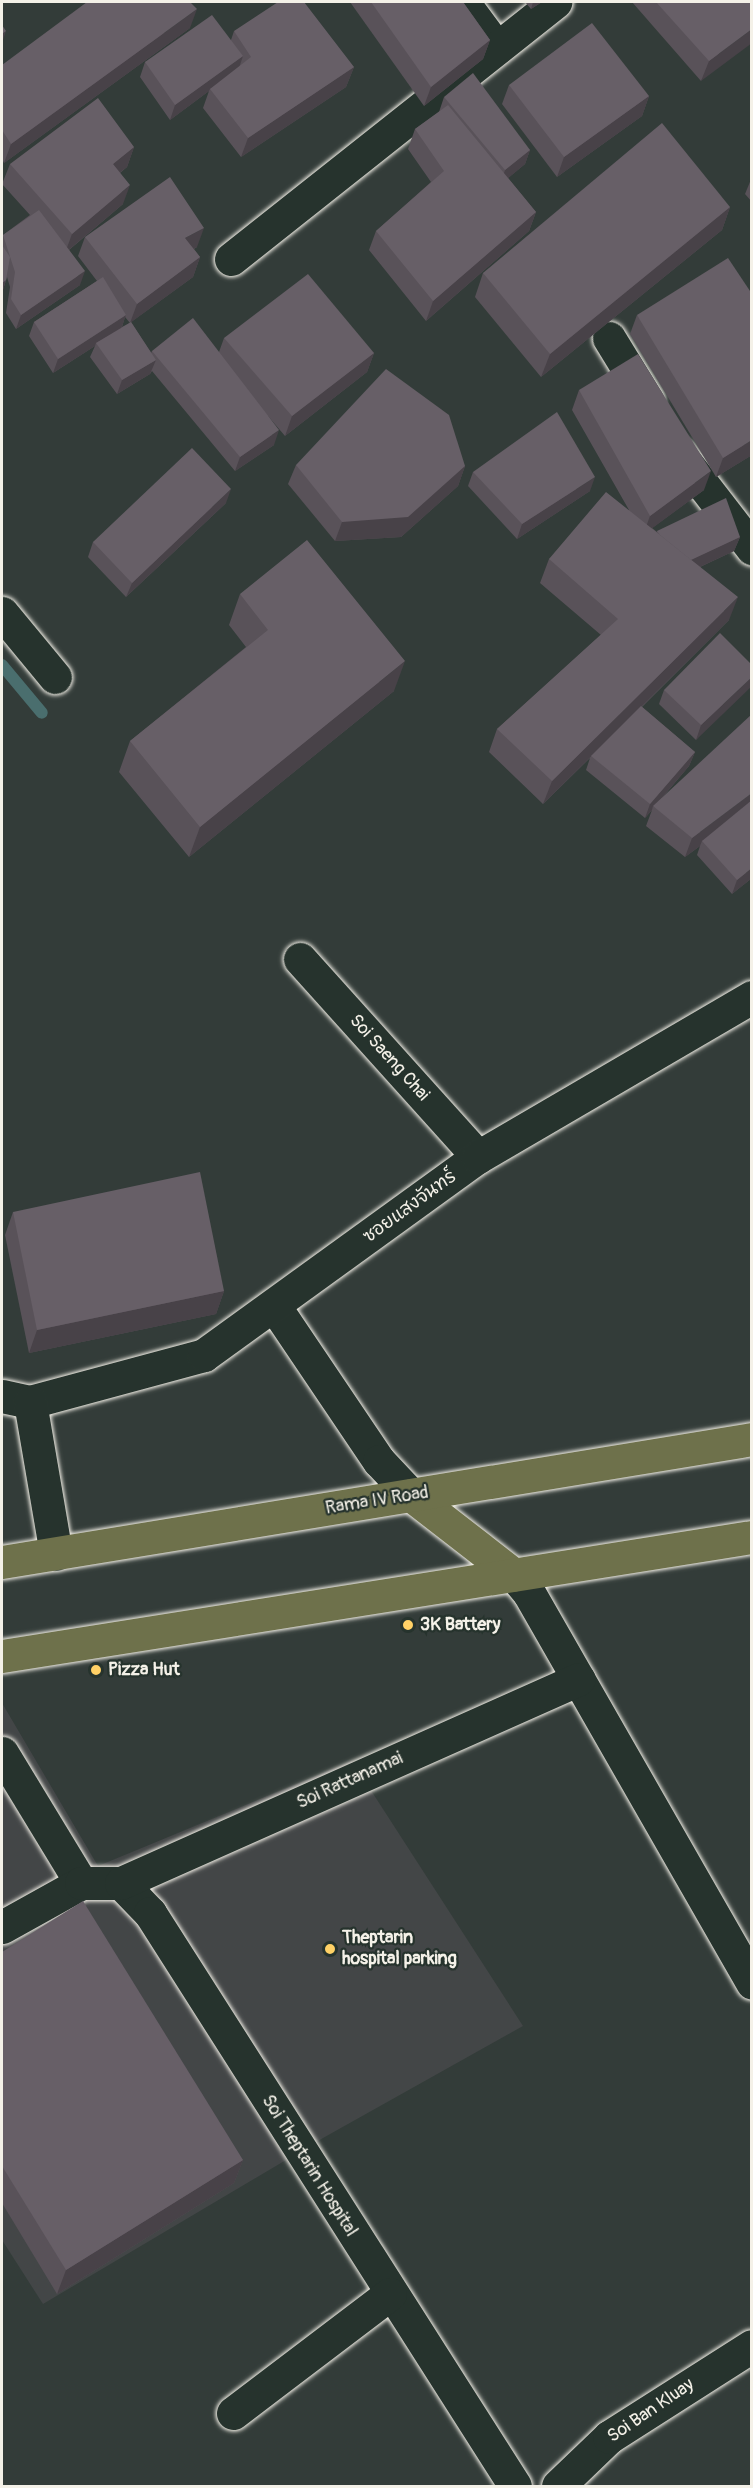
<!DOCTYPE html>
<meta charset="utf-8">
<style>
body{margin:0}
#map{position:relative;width:753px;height:2488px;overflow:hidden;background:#333c39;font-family:Pangolin,"Playpen Sans Thai",sans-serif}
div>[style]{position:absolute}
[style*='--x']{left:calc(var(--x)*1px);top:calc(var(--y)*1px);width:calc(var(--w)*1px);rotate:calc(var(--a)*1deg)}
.built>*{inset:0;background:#434647}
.stream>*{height:12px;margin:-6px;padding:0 6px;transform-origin:6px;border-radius:6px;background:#4a6e6e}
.roads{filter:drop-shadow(0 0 2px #f4f1e8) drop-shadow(0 0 2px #f4f1e8)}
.minor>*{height:33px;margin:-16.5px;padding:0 16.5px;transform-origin:16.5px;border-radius:16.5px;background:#26332d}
.major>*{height:33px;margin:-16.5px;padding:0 16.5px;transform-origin:16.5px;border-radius:16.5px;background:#6e714b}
.wall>*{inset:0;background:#595259}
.shaded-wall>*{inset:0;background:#484248}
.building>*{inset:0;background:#675f67}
.dots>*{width:16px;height:16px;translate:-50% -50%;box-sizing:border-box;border:3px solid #26332d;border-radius:50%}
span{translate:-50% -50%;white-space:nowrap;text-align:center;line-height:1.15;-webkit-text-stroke:4.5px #26332d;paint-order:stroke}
.street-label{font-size:18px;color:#f4f1e8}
.poi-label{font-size:18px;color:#f4f1e8;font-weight:700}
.left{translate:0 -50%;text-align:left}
.frame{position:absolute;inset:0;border:3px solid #f4f1e8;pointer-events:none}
</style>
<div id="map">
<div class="built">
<i style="clip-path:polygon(2px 1703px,98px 1866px,352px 1761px,523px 2026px,323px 2138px,43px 2304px,2px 2240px)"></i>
</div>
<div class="stream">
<i style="--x:2;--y:665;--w:62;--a:50.2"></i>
</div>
<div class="roads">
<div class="minor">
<i style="--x:463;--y:2;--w:57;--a:53.5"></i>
<i style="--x:231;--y:259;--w:414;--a:-38.4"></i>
<i style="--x:609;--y:338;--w:73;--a:58.5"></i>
<i style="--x:680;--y:455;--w:118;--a:52.3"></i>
<i style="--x:2;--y:613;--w:83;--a:50.4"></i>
<i style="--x:300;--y:959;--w:266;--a:48"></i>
<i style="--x:275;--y:1307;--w:186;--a:56"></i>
<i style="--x:379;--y:1461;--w:47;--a:46.7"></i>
<i style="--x:2;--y:1396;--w:29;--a:12"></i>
<i style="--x:30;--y:1402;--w:180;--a:-15.1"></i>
<i style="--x:204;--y:1355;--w:338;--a:-35.9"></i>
<i style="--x:478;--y:1157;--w:317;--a:-30.3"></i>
<i style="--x:30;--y:1402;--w:154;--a:80.3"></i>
<i style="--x:514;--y:1575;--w:23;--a:50"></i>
<i style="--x:529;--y:1593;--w:449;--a:60.2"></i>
<i style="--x:2;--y:1753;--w:152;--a:58.7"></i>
<i style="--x:121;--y:1883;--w:42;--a:46"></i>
<i style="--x:150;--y:1913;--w:679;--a:57.5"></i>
<i style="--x:2;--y:1927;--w:90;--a:-29.1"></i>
<i style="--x:81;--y:1883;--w:40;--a:0"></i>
<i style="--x:121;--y:1883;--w:501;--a:-24.01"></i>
<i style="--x:233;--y:2413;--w:197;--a:-37.2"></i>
<i style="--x:558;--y:2486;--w:71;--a:-43.9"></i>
<i style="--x:609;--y:2437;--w:169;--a:-32.5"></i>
</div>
<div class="major">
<i style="--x:411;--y:1495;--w:130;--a:37.8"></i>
<i style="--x:2;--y:1562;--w:760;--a:-9.31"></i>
<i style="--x:2;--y:1656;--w:759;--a:-9.02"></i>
</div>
</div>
<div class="wall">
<i style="clip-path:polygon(350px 2px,463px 2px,490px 40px,483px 59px,424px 106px)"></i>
<i style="clip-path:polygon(525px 2px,542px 2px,531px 9px)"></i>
<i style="clip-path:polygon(632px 2px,752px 2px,701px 81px)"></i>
<i style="clip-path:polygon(190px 28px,4px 163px,2px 159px,2px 65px)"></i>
<i style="clip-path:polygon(234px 31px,354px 67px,346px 87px,241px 157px,203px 108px,209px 91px,170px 120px,140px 77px,145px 62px,231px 40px)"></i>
<i style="clip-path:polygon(509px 85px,649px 96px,642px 116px,557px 177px,502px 104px)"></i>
<i style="clip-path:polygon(444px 97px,530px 150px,525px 164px,508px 178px,536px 212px,529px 231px,426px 321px,369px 250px,376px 231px,431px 182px,408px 149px,415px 129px,439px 112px)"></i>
<i style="clip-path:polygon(134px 147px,127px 167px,120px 173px,123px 204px,69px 250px,80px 285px,16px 329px,6px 313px,10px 287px,7px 277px,2px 293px,2px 238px,3px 235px,30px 215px,2px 184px,10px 164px)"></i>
<i style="clip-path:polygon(752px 177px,752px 202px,745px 194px)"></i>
<i style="clip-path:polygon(730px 207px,722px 230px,541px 377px,475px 297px,483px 273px)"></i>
<i style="clip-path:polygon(evenodd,85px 237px,197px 247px,194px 249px,200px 257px,193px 277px,131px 322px,151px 353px,152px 351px,219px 352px,224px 338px,374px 353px,367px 372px,285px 436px,268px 416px,274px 445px,235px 471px,152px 371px,150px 374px,117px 394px,90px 357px,95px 346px,53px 373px,29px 336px,34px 322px,97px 281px,78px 256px,85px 237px,125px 317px,130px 323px,122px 327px,125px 317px)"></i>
<i style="clip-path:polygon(637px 315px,752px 455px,716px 477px,630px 334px)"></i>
<i style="clip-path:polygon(579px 390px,704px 490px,652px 528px,657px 532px,657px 531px,740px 537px,734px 551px,700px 567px,729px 620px,642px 707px,695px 752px,689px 766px,662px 798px,752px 878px,732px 894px,697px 855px,700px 846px,685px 857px,646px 826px,652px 810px,645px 818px,586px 770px,590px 758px,543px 804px,489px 752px,497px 729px,601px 635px,540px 583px,549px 559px,629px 510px,572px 410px)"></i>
<i style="clip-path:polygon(296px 465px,465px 466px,458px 486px,401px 537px,335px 541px,288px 484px)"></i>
<i style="clip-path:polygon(473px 472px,590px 491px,517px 539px,468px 486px)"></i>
<i style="clip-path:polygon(226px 503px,126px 597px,88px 557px,93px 542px)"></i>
<i style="clip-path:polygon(240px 594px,394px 691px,189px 857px,119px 772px,130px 741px,246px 647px,229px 625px)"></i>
<i style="clip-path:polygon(752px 665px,696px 740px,659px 704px,664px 690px)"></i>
<i style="clip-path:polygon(13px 1212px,224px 1291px,216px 1314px,29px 1353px,5px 1235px)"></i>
<i style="clip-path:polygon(2px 1952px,243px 2160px,234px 2183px,57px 2294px,2px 2203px)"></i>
</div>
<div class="shaded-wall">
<i style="clip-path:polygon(533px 2px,542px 2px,531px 9px)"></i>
<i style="clip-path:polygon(197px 9px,190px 28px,4px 163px,11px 144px)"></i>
<i style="clip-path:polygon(752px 29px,752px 43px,701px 81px,709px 61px)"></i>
<i style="clip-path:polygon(6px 31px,2px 43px,2px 34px)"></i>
<i style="clip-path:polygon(490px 40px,483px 59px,424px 106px,431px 87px)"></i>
<i style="clip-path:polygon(243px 56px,238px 71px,210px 89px,209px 91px,170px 120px,175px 105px)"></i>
<i style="clip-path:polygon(354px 67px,346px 87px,241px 157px,248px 138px)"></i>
<i style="clip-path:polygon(649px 96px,642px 116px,557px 177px,564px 157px)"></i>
<i style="clip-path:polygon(134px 147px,127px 167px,106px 183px,113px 164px)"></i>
<i style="clip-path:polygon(530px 150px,525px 164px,500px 185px,505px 170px)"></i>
<i style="clip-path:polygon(130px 185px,123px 204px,65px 253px,72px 234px)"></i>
<i style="clip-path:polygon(730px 207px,722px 230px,541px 377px,550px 354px)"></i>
<i style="clip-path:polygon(536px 212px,529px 231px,426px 321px,433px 301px)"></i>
<i style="clip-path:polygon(204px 228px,197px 247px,178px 257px,185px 238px)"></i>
<i style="clip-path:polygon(200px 257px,193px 277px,130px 323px,137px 304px)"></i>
<i style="clip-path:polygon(85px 271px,80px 285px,16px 329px,21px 315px)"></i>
<i style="clip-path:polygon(6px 280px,2px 293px,2px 283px)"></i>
<i style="clip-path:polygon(126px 315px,121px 329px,96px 343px,95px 346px,53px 373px,58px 359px)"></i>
<i style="clip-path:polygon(374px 353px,367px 372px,285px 436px,292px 416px)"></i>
<i style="clip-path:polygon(156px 360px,150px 374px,117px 394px,122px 380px)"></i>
<i style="clip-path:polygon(279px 430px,274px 445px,235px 471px,240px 457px)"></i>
<i style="clip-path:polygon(752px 440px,752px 455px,716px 477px,723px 458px)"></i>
<i style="clip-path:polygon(465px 466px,458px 486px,401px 537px,335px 541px,342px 522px)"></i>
<i style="clip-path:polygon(711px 471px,704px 490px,643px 535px,650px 516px)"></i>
<i style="clip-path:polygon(595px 477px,590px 491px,517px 539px,522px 524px)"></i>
<i style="clip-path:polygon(231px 489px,226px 503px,126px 597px,132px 583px)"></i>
<i style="clip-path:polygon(740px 537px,734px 551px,676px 578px,681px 564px)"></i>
<i style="clip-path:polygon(738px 597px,729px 620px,543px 804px,552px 781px)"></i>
<i style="clip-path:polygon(405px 661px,394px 691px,189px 857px,200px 827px)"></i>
<i style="clip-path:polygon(752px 677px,752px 686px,696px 740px,701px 725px)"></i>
<i style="clip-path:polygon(695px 752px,689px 766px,654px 807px,653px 806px,652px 810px,645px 818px,650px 804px)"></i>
<i style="clip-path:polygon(752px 793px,752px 807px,702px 841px,700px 846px,685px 857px,692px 838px)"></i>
<i style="clip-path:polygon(752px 868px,752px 878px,732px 894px,737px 880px)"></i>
<i style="clip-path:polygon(224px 1291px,216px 1314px,29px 1353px,37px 1330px)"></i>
<i style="clip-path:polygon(243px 2160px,234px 2183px,57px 2294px,66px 2270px)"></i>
</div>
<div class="building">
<i style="clip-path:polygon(87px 2px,190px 2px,197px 9px,11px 144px,2px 130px,2px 65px)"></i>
<i style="clip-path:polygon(278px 2px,304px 2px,354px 67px,248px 138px,210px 89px,251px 57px,234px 31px)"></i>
<i style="clip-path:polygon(371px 2px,463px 2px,490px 40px,431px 87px)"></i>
<i style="clip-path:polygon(656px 2px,752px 2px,752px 29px,709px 61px)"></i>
<i style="clip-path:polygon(212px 15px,243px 56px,175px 105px,145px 62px)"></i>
<i style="clip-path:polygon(592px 23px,649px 96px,564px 157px,509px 85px)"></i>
<i style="clip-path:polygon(2px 25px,6px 31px,2px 34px)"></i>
<i style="clip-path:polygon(473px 73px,530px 150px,505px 170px,444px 97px)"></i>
<i style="clip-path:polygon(98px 98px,134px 147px,113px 164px,130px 185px,72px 234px,10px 164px)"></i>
<i style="clip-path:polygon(448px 105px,536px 212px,433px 301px,376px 231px,444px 171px,415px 129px)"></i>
<i style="clip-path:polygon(662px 123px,730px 207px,550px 354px,483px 273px)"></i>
<i style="clip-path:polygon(170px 177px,204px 228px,185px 238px,200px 257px,137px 304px,85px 237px)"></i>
<i style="clip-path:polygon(39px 210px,85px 271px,21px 315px,11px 299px,15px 272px,3px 235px)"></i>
<i style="clip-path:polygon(2px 245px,10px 257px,6px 280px,2px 283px)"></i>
<i style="clip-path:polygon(728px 258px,752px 294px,752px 440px,723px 458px,637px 315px)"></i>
<i style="clip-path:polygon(308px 274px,374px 353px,292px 416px,224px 338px)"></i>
<i style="clip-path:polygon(103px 277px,126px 315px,58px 359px,34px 322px)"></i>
<i style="clip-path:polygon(193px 318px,279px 430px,240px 457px,152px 351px)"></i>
<i style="clip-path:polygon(131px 322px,156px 360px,122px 380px,96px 343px)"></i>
<i style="clip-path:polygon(638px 354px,711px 471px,650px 516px,579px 390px)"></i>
<i style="clip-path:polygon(386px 369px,449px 415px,465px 466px,408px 517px,342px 522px,296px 465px)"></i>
<i style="clip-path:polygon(557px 412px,595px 477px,522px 524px,473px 472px)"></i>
<i style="clip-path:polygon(192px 448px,231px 489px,132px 583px,93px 542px)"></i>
<i style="clip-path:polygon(606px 492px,738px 597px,552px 781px,497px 729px,618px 619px,549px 559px)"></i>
<i style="clip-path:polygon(726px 498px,740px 537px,691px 560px,660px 535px,657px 531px)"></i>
<i style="clip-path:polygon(307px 540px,405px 661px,200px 827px,130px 741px,268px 630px,240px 594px)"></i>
<i style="clip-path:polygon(720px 633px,752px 665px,752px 677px,701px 725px,664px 690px)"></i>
<i style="clip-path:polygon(641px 706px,695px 752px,650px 804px,591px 756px)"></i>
<i style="clip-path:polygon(752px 714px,752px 793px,692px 838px,653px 806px)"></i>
<i style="clip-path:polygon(752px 800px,752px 868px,737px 880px,702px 841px)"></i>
<i style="clip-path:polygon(200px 1172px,224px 1291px,37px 1330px,13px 1212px)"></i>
<i style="clip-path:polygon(83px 1901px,243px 2160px,66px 2270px,2px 2166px,2px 1952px)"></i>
</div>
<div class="dots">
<i style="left:408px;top:1625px;background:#ffd166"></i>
<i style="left:96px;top:1670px;background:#ffd166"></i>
<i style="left:330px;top:1949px;background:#ffd166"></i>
</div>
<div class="street-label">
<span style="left:389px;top:1058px;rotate:48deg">Soi Saeng Chai</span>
<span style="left:410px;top:1207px;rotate:-36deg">ซอยแสงจันทร์</span>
<span style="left:377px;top:1501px;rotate:-9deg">Rama IV Road</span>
<span style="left:350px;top:1781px;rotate:-24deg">Soi Rattanamai</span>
<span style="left:309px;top:2166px;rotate:58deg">Soi Theptarin Hospital</span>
<span style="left:651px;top:2411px;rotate:-34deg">Soi Ban Kluay</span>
</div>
<div class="poi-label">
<span class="left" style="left:420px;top:1625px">3K Battery</span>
<span class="left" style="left:108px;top:1670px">Pizza Hut</span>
<span class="left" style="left:342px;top:1949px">Theptarin<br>hospital parking</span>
</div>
<div class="frame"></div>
</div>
